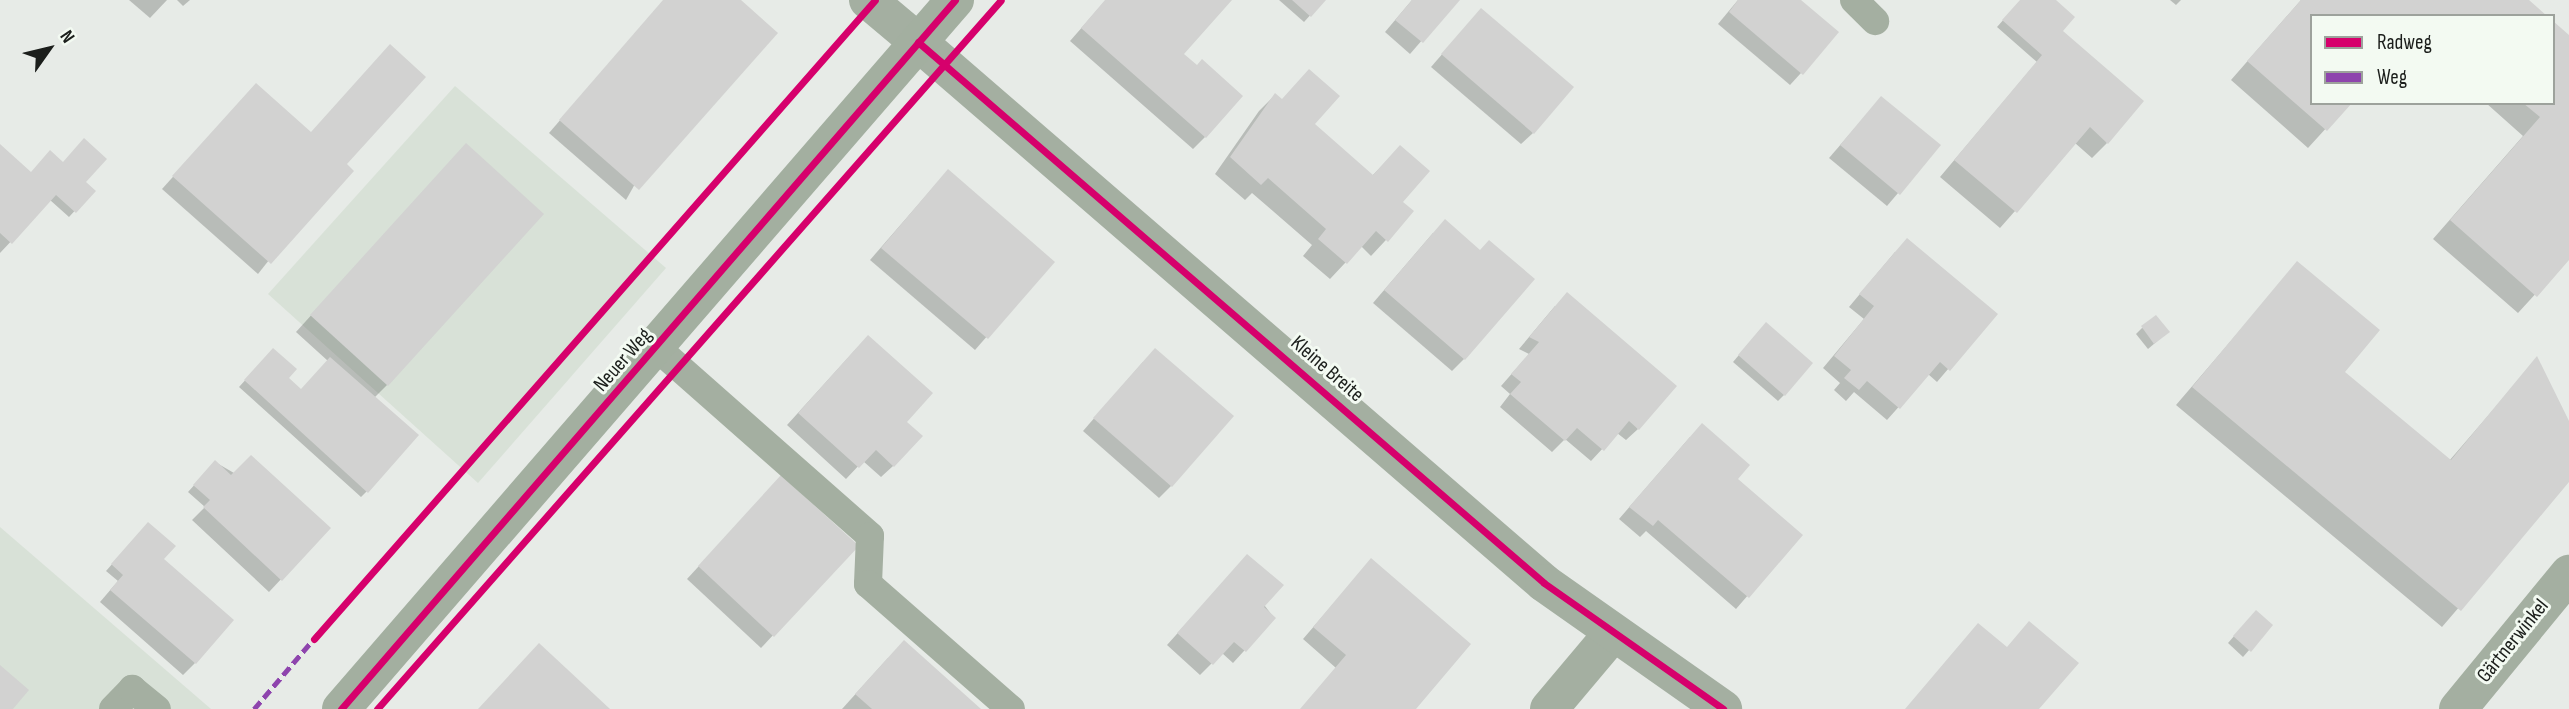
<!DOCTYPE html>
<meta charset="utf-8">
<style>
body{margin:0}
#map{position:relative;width:2569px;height:709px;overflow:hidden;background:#e7ebe7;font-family:"Sofia Sans Condensed",sans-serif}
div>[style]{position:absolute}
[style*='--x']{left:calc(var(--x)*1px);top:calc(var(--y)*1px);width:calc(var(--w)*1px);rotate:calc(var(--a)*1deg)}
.built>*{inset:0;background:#d8e1d7}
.shadow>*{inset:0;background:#0003}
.building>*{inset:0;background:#d2d2d1}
.service>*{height:28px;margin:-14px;padding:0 14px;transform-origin:14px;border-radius:14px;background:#a4afa1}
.minor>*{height:38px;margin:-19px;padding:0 19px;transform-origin:19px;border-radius:19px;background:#a4afa1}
.tertiary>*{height:38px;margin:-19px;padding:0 19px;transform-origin:19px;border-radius:19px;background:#a4afa1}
.primary>*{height:38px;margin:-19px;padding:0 19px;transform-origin:19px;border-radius:19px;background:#a3afa0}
.quiet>*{height:5px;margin-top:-2.5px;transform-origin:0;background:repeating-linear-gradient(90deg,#8e44ad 0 10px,transparent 0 15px)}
.cycleway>*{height:7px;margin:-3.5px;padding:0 3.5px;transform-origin:3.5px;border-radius:3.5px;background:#d6006c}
span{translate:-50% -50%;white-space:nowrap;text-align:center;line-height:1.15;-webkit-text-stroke:6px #f3faf2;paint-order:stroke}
.street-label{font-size:21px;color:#1b1e1b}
.legend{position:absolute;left:2310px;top:14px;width:245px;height:91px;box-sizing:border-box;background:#f3faf2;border:2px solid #9da29c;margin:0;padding:9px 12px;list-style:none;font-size:21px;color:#1b1e1b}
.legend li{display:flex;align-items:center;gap:14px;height:35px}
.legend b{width:35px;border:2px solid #9da29c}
.north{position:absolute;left:14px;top:14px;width:70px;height:70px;-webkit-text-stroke:5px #f3faf2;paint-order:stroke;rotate:56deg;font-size:19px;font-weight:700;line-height:28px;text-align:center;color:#1b1e1b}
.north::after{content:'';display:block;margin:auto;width:24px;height:32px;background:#1b1e1b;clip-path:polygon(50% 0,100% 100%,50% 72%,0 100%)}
</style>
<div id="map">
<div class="built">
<i style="clip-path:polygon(455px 86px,666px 268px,478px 483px,268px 294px)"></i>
<i style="clip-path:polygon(0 527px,211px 709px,0 709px)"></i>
</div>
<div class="shadow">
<i style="clip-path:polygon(129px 0,167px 0,150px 18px)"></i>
<i style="clip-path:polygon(177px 0,190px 0,183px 6px)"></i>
<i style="clip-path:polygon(664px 0,738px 0,626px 200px,549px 133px)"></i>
<i style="clip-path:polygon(1106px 0,1230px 0,1182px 54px,1205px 137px,1193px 149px,1070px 41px)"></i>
<i style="clip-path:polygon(1279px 0,1324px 0,1304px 22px)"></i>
<i style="clip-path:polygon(1412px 0,1457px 0,1410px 54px,1385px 32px)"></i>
<i style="clip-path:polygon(1738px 0,1798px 0,1801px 73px,1790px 85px,1718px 24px)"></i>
<i style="clip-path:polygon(2021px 0,2053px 0,2053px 40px,2107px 143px,2092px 158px,2075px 143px,2000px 228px,1940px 177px,2037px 62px,1997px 27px)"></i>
<i style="clip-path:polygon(2170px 0,2181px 0,2176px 5px)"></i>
<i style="clip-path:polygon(2301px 0,2527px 0,2312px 16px,2312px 103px,2349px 103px,2308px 148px,2231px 80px)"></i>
<i style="clip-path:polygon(1470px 22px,1533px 133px,1521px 144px,1431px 67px)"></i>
<i style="clip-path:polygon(2569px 37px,2569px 257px,2518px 313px,2433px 239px,2523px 136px,2486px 103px,2553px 103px)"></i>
<i style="clip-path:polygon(1309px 71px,1312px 125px,1372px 176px,1400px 147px,1400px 202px,1412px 212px,1371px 256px,1361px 246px,1330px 279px,1303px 256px,1312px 245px,1252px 193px,1245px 200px,1215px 174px,1259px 111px,1275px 95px,1281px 101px)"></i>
<i style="clip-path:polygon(245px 97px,345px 164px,258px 274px,162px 189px)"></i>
<i style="clip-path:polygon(1881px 98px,1938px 146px,1887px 206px,1829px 158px)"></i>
<i style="clip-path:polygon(0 146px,30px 174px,84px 182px,93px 191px,69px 217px,50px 200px,0 253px)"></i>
<i style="clip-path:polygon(451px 161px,387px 385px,374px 398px,367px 491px,361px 497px,239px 387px,267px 356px,301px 391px,328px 361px,296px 332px)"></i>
<i style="clip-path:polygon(937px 183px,1052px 262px,975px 350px,870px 260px)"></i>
<i style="clip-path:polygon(1433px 233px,1464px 359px,1452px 371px,1373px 303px)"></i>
<i style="clip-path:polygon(1895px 252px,1995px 314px,1937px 382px,1928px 374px,1887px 420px,1854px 392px,1846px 401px,1834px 390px,1840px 383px,1823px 368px,1864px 319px,1849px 307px)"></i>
<i style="clip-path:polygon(2297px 264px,2343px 373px,2449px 461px,2537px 359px,2569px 425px,2569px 479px,2442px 627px,2176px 405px)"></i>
<i style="clip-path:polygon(1555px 306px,1638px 429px,1626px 440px,1617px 433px,1591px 461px,1565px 439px,1552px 452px,1500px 407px,1510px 394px,1501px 386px,1529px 354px,1519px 349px)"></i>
<i style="clip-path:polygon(2142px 328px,2168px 332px,2148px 349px,2136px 334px)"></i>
<i style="clip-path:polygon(1760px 330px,1784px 395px,1778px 401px,1733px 362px)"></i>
<i style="clip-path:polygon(856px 349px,904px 422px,893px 466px,881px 477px,863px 461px,846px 479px,787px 425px)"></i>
<i style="clip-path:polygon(1143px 362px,1171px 486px,1159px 498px,1083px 431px)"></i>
<i style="clip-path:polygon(1690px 437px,1800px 535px,1736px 609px,1646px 531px,1640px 537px,1619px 519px)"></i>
<i style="clip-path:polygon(215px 462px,329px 528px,269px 592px,192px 520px,205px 507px,188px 492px)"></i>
<i style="clip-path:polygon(770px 489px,856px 546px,761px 648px,687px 579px)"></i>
<i style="clip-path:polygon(142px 530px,162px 559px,195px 663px,183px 675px,100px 602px,118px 581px,106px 571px)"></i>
<i style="clip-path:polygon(1236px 568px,1274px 618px,1233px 663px,1222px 653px,1200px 675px,1167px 645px)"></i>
<i style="clip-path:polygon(1360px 573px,1414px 709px,1301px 709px,1336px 668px,1303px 639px)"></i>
<i style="clip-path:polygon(2250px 618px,2271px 625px,2243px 657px,2228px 643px)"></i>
<i style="clip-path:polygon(888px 658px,978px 709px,842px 709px)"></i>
</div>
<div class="building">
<i style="clip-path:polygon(663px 0,741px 0,778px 33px,639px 190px,559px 120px)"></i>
<i style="clip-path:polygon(1105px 0,1232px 0,1184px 54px,1197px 65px,1202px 59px,1243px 96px,1206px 138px,1081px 28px)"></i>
<i style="clip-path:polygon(1292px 0,1326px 0,1311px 17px)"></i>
<i style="clip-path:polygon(1412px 0,1460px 0,1423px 43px,1395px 20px)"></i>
<i style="clip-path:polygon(1738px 0,1801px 0,1839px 32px,1803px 75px,1729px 12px)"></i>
<i style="clip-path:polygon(2020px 0,2056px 0,2075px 17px,2063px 31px,2144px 101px,2108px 144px,2090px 127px,2017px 213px,1954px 160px,2042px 55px,2002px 20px)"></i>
<i style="clip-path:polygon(2301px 0,2529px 0,2547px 16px,2312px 16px,2312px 103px,2352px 103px,2327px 131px,2247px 61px)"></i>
<i style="clip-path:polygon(1481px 8px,1574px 87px,1534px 134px,1441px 54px)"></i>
<i style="clip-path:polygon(2553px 21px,2569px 35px,2569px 260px,2537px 297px,2450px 220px,2540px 117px,2523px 103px,2553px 103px)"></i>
<i style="clip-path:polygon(390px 44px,426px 77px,347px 164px,354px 171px,271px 264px,172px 176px,256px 83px,311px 132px)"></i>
<i style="clip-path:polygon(1309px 69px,1340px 96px,1315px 124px,1373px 175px,1400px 145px,1430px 171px,1403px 202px,1414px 211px,1388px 242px,1376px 231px,1347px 264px,1318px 239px,1326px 229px,1268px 178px,1261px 185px,1230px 157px,1275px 93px,1282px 99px)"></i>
<i style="clip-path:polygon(1881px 96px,1941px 145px,1900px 195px,1840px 145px)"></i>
<i style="clip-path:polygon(84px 138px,107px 159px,86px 182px,96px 191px,76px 213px,56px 195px,12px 244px,0 233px,0 144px,31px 172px,50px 150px,63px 162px)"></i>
<i style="clip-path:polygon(466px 143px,544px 214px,388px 386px,310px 315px)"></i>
<i style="clip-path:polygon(948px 169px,1055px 262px,988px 339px,881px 248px)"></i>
<i style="clip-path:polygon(1445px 219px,1480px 250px,1489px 240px,1535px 279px,1465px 360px,1384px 290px)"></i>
<i style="clip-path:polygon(1907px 238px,1998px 314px,1950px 371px,1940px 362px,1900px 409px,1867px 381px,1859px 390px,1844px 378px,1851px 370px,1834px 356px,1874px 306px,1859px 294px)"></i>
<i style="clip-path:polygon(2297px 261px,2380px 330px,2345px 372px,2451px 460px,2537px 356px,2569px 421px,2569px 482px,2461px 611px,2192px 387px)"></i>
<i style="clip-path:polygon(1567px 292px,1677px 386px,1639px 430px,1629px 421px,1604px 451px,1577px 428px,1565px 441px,1510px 394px,1521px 382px,1511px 374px,1539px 342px,1529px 337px)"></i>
<i style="clip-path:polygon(2156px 315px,2170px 332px,2154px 344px,2141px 326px)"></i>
<i style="clip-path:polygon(1766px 322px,1813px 363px,1785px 396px,1738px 355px)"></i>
<i style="clip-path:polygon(868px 335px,933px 393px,907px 422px,923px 436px,894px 467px,876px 450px,859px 468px,798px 413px)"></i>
<i style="clip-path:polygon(273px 348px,297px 369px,289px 378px,301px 389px,330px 357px,419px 435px,368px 493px,244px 380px)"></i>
<i style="clip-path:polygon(1155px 348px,1234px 416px,1172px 487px,1093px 418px)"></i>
<i style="clip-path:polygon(1702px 423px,1750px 465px,1738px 479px,1803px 535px,1749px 598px,1658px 520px,1653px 526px,1629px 507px)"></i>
<i style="clip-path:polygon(251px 455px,331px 528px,282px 581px,203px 507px,210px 500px,193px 485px,215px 460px,231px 475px)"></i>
<i style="clip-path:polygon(781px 475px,859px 546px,774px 637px,698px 566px)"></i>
<i style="clip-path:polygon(148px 522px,176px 546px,164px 559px,234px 620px,196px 664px,110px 590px,123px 575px,111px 564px)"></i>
<i style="clip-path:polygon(1247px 554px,1284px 585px,1264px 607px,1276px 618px,1246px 652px,1234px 642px,1213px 665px,1177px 633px)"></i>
<i style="clip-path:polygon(1371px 558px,1471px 644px,1416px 709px,1300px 709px,1346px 655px,1313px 627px)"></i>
<i style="clip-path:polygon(2256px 610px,2273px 625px,2251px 652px,2233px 636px)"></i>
<i style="clip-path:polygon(2029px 621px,2079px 663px,2039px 709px,1905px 709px,1978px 623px,2007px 647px)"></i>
<i style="clip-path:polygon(904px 640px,981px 709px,872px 709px,855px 694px)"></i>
<i style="clip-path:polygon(539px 643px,610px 709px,478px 709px)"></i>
<i style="clip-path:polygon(0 665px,29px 690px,13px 709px,0 709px)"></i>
</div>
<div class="service">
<i style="--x:1854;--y:0;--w:30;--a:45"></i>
<i style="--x:657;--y:348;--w:284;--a:41.4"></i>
<i style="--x:870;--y:536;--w:48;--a:92.4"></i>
<i style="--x:868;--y:584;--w:190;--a:41.2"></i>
<i style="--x:113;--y:709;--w:28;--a:-46"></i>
<i style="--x:132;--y:689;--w:32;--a:39"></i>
</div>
<div class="minor">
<i style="--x:868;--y:0;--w:65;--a:40"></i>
<i style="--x:1549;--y:709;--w:99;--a:-49.9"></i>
<i style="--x:2458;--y:709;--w:175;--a:-50.6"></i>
</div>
<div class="tertiary">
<i style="--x:918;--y:42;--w:827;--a:40.83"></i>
<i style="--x:1544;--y:583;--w:219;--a:35.1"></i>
</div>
<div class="primary">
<i style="--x:341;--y:709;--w:938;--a:-49.11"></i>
</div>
<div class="quiet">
<i style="--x:254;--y:709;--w:99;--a:-49.5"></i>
</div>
<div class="cycleway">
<i style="--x:918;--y:42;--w:827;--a:40.83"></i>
<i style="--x:1544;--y:583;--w:219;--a:35.1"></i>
<i style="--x:314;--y:639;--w:850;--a:-48.72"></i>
<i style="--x:341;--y:709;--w:938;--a:-49.11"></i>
<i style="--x:377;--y:709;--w:944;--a:-48.65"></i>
</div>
<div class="street-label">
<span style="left:623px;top:360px;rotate:-49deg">Neuer Weg</span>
<span style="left:1327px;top:369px;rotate:41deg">Kleine Breite</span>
<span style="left:2513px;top:641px;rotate:-51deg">Gärtnerwinkel</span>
</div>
<ul class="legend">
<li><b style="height:9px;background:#d6006c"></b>Radweg</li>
<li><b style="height:9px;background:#8e44ad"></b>Weg</li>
</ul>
<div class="north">N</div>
</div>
